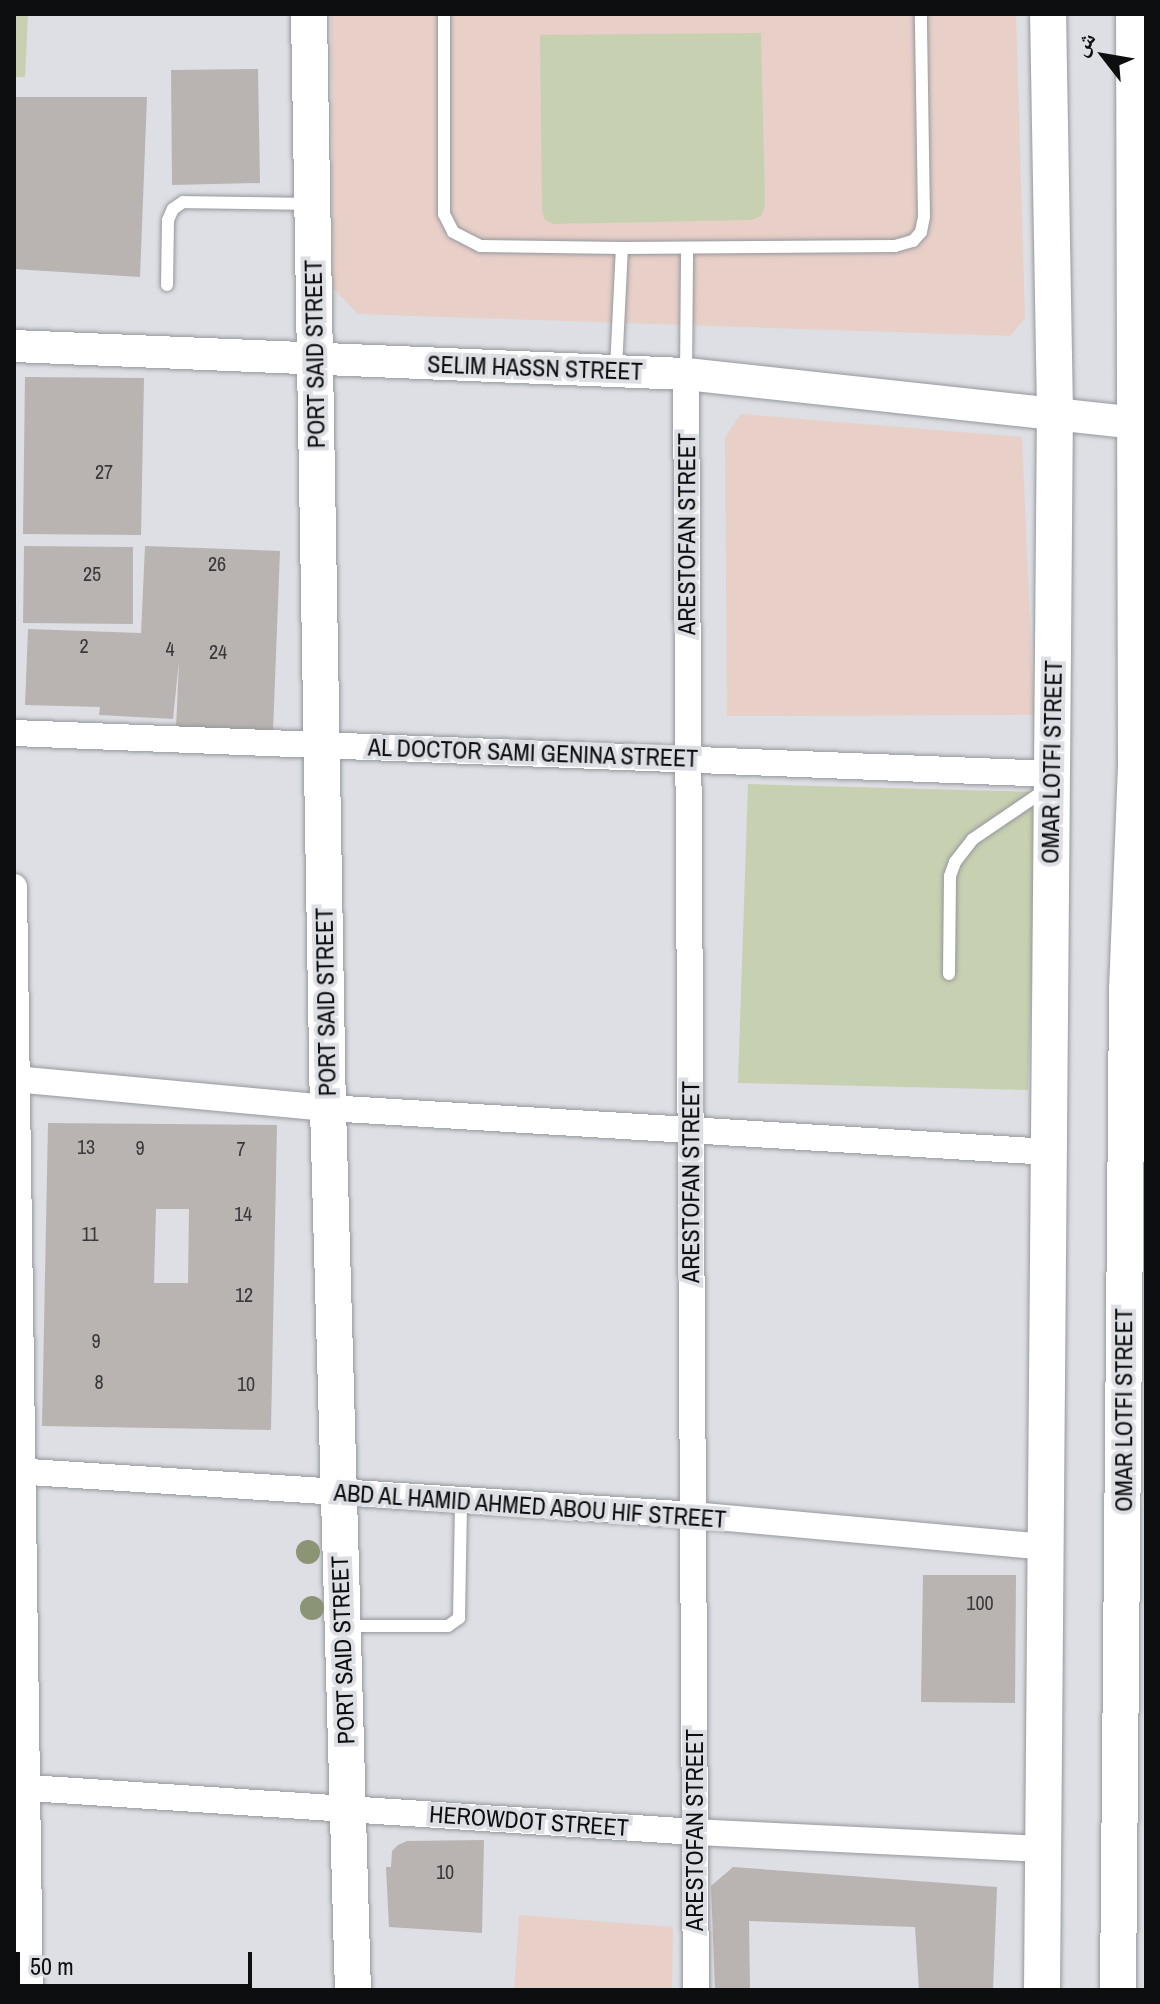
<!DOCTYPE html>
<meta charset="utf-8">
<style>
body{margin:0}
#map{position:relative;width:1160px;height:2004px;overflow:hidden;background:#dddfe4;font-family:"Archivo Narrow","Noto Naskh Arabic",sans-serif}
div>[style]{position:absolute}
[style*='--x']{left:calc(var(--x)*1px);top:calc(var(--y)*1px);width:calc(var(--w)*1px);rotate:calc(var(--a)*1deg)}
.education>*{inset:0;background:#e8cfc8}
.green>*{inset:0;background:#c7d0b0}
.building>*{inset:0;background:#b9b4b1}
.roads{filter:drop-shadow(0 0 2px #95989c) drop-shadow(0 0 2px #95989c)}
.service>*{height:12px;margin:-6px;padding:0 6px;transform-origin:6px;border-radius:6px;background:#fff}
.minor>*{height:26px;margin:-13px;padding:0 13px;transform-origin:13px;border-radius:13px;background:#fff}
.tertiary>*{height:32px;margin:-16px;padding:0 16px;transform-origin:16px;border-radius:16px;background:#fff}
.secondary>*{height:36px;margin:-18px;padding:0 18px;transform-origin:18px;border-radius:18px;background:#fff}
.trees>*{width:24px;height:24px;margin:-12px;border-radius:50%;background:#8b9474}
span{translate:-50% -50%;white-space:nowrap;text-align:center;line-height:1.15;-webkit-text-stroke:8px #dddfe4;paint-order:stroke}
.number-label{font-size:20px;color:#383838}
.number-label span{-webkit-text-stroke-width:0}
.street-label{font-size:24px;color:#0d0e0f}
.frame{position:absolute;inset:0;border:16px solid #0d0e0f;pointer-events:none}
.north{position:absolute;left:1064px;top:16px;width:80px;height:80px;-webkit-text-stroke:6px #dddfe4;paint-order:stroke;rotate:301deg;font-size:22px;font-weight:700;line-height:32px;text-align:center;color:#0d0e0f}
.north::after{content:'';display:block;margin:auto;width:28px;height:36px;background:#0d0e0f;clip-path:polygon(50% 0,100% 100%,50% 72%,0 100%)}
.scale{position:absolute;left:16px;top:1952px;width:236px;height:36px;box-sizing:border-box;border:4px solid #0d0e0f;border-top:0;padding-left:10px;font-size:24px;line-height:28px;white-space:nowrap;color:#0d0e0f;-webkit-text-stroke:6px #dddfe4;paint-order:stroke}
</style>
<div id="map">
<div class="education">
<i style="clip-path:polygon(331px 14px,1016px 14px,1025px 318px,1010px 336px,358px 314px,333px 288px)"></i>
<i style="clip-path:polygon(741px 414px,1022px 437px,1034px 715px,727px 716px,725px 437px)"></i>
<i style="clip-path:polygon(519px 1915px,673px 1927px,672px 1990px,514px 1990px)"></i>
</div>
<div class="green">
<i style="clip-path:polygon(14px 14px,28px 14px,25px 77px,14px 77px)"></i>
<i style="clip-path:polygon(761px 33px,765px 205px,761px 216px,752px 220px,553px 224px,545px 220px,542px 210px,540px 35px)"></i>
<i style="clip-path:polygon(748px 784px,1037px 792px,1028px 1090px,738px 1083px)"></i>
</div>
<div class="building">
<i style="clip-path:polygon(258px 69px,260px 183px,172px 185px,171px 70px)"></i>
<i style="clip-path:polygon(14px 97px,147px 97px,140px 277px,14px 269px)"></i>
<i style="clip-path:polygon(25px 377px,144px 378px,141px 535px,23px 534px)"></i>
<i style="clip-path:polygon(24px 546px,133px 547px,133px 624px,23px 623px)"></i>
<i style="clip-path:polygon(145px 546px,280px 551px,273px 732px,176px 728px,179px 661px,173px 719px,99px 715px,100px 707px,25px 705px,28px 629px,141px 633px)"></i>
<i style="clip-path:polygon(evenodd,48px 1123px,277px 1125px,271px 1430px,42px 1426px,48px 1123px,156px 1209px,189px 1209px,188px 1283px,154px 1283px,156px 1209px)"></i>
<i style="clip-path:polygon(923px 1575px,1016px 1575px,1015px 1703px,921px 1702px)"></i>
<i style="clip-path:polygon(484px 1840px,482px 1933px,389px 1927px,386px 1867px,391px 1867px,392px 1851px,398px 1845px,407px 1841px)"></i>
<i style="clip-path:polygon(733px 1867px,997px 1887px,993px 1990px,919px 1990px,915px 1927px,749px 1921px,750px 1990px,715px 1990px,711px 1886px)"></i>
</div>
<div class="roads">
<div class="service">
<i style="--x:444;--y:14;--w:200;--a:90"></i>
<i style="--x:444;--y:214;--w:20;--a:63"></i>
<i style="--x:453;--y:232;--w:31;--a:27"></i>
<i style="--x:481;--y:246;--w:141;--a:0.8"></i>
<i style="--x:622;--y:248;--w:273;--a:-0.4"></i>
<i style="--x:895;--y:246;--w:19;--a:-16"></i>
<i style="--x:913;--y:241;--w:12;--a:-48"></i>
<i style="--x:921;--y:232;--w:16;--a:-79"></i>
<i style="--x:924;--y:216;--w:202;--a:-90.9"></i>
<i style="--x:167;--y:285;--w:65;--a:-89.1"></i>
<i style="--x:168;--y:220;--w:12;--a:-66"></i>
<i style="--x:173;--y:209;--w:12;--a:-35"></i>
<i style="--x:183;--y:202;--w:127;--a:0.9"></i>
<i style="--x:616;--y:369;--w:121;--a:-87.2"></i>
<i style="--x:686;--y:373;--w:125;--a:-89.5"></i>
<i style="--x:949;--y:974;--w:98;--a:-89.4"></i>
<i style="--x:950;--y:876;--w:15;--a:-70"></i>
<i style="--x:955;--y:862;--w:29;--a:-52"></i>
<i style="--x:973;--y:839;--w:87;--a:-34.2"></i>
<i style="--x:345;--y:1626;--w:103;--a:0"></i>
<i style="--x:448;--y:1626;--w:14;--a:-36"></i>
<i style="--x:459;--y:1618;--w:117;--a:-89"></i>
</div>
<div class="minor">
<i style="--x:686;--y:374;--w:1616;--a:89.65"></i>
<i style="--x:14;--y:733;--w:1038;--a:2.26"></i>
<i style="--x:14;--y:887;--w:1103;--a:89.17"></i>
<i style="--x:14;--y:1079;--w:315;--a:5.3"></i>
<i style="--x:328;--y:1108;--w:722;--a:3.49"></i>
<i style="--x:14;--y:1471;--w:681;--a:3.7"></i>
<i style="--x:694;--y:1515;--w:353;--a:5.2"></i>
<i style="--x:14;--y:1787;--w:682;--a:3.78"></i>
<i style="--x:695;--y:1832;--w:350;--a:2.8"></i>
</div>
<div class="tertiary">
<i style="--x:14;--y:346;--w:673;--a:2.39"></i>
<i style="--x:686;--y:374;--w:463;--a:6.2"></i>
</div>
<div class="secondary">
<i style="--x:309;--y:14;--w:1094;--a:89.01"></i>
<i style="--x:328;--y:1108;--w:882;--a:88.38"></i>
<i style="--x:1042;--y:1990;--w:1578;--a:-89.53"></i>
<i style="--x:1055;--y:412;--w:398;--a:-91"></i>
<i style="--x:1118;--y:1990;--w:1000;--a:-89.48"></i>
<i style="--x:1127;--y:990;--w:225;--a:-87.7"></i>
<i style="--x:1136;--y:765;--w:751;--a:-90.15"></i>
</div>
</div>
<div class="trees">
<i style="left:308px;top:1552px"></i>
<i style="left:312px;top:1608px"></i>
</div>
<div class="number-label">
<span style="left:104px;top:471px">27</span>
<span style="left:217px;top:563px">26</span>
<span style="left:92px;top:573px">25</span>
<span style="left:84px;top:645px">2</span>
<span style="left:170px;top:648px">4</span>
<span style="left:218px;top:651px">24</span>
<span style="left:86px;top:1146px">13</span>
<span style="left:140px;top:1147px">9</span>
<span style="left:241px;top:1148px">7</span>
<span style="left:243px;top:1213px">14</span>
<span style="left:90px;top:1233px">11</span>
<span style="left:244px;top:1294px">12</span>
<span style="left:96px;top:1340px">9</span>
<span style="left:99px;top:1381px">8</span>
<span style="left:246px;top:1383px">10</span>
<span style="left:980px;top:1602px">100</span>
<span style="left:445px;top:1871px">10</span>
</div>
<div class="street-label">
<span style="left:315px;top:354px;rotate:-91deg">PORT SAID STREET</span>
<span style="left:535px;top:368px;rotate:2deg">SELIM HASSN STREET</span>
<span style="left:687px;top:534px;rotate:-90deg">ARESTOFAN STREET</span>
<span style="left:533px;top:753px;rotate:2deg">AL DOCTOR SAMI GENINA STREET</span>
<span style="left:1052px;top:762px;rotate:-89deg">OMAR LOTFI STREET</span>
<span style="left:326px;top:1002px;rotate:-91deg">PORT SAID STREET</span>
<span style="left:691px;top:1182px;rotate:-90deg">ARESTOFAN STREET</span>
<span style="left:1124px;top:1410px;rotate:-90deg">OMAR LOTFI STREET</span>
<span style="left:530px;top:1506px;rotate:4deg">ABD AL HAMID AHMED ABOU HIF STREET</span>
<span style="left:343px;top:1650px;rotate:-92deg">PORT SAID STREET</span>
<span style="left:529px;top:1821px;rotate:4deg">HEROWDOT STREET</span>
<span style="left:695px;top:1830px;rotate:-90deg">ARESTOFAN STREET</span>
</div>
<div class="frame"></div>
<div class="north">ش</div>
<div class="scale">50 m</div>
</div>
